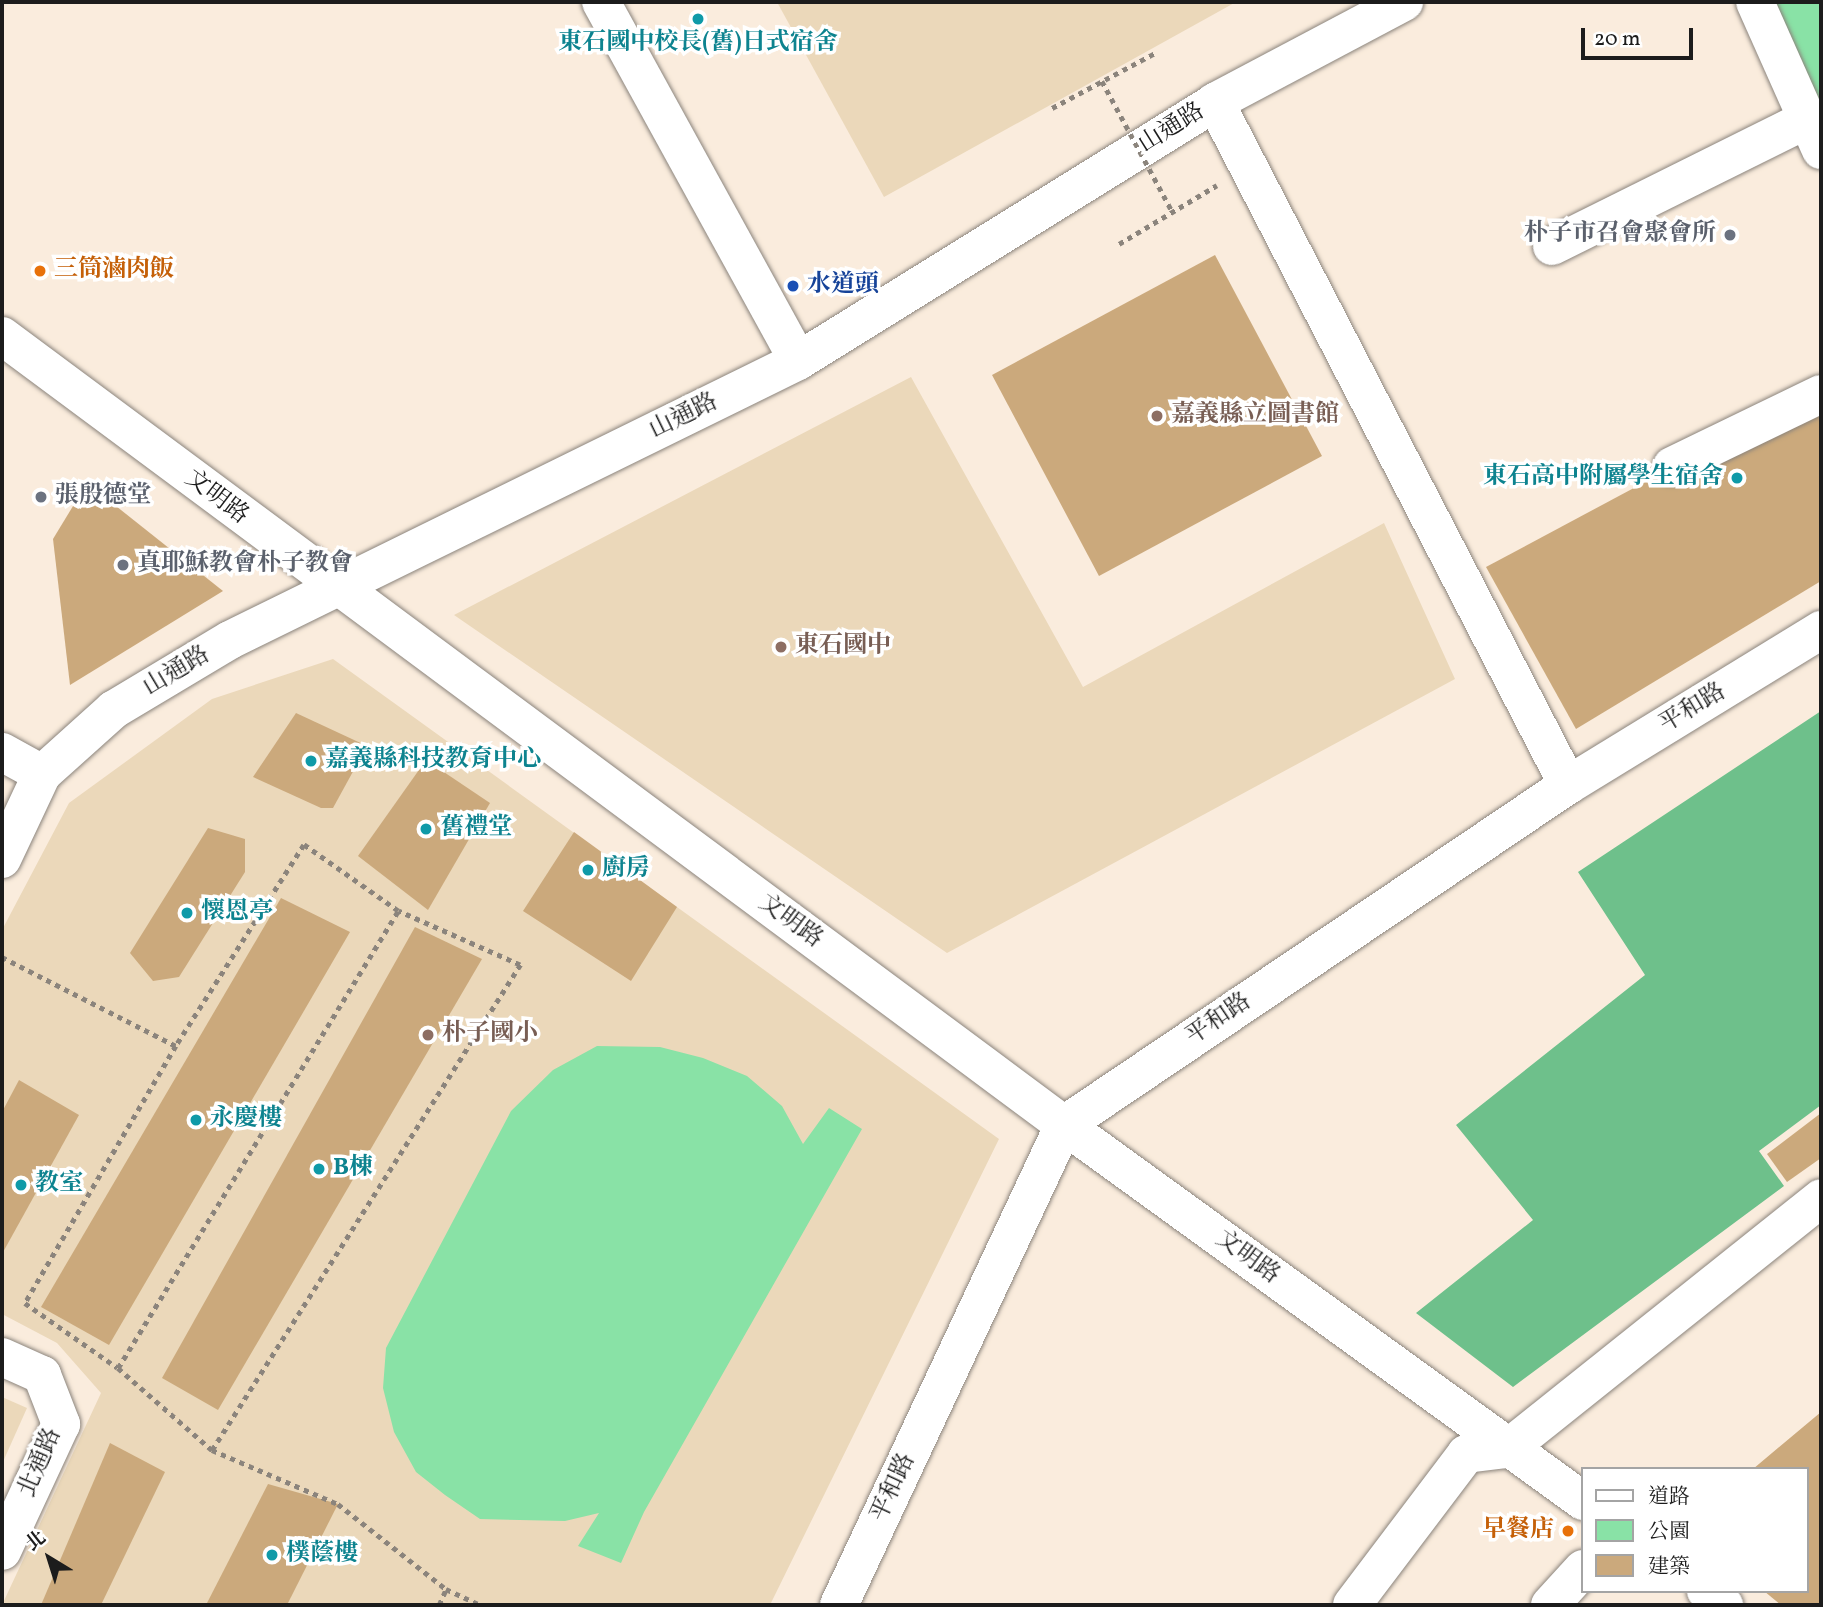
<!DOCTYPE html>
<meta charset="utf-8">
<style>
body{margin:0}
#map{position:relative;width:1823px;height:1607px;overflow:hidden;background:#faecdd;font-family:Vollkorn,"Noto Serif TC",serif}
div>[style]{position:absolute}
[style*='--x']{left:calc(var(--x)*1px);top:calc(var(--y)*1px);width:calc(var(--w)*1px);rotate:calc(var(--a)*1deg)}
.built>*{inset:0;background:#ebd8ba}
.green>*{inset:0;background:#89e2a6}
.forest>*{inset:0;background:#6ec08b}
.building>*{inset:0;background:#cba97c}
.path>*{height:4.5px;margin-top:-2.25px;transform-origin:0;background:repeating-linear-gradient(90deg,#8b847c 0 5px,transparent 0 10px)}
.roads{filter:drop-shadow(0 0 2px #8b847c) drop-shadow(0 0 2px #8b847c)}
.minor>*{height:38px;margin:-19px;padding:0 19px;transform-origin:19px;border-radius:19px;background:#fff}
.major>*{height:38px;margin:-19px;padding:0 19px;transform-origin:19px;border-radius:19px;background:#fff}
.path-bridge>*{height:4.5px;margin-top:-2.25px;transform-origin:0;background:repeating-linear-gradient(90deg,#8b847c 0 5px,transparent 0 10px)}
.dots>*{width:19px;height:19px;translate:-50% -50%;box-sizing:border-box;border:4px solid #fff;border-radius:50%}
span{translate:-50% -50%;white-space:nowrap;text-align:center;line-height:1.15;-webkit-text-stroke:7px #fff;paint-order:stroke}
.culture-label{font-size:24px;color:#0d838f;font-weight:700}
.right{translate:-100% -50%;text-align:right}
.left{translate:0 -50%;text-align:left}
.street-label{font-size:24px;color:#1c1c1c}
.worship-label{font-size:24px;color:#5b616d;font-weight:700}
.food-label{font-size:24px;color:#c56008;font-weight:700}
.transit-label{font-size:24px;color:#164399;font-weight:700}
.education-label{font-size:24px;color:#785e54;font-weight:700}
.frame{position:absolute;inset:0;border:4px solid #1c1c1c;pointer-events:none}
.legend{position:absolute;left:1581px;top:1467px;width:228px;height:126px;box-sizing:border-box;background:#fff;border:2px solid #a4a4a4;margin:0;padding:9px 12px;list-style:none;font-size:21px;color:#1c1c1c}
.legend li{display:flex;align-items:center;gap:14px;height:35px}
.legend b{width:35px;border:2px solid #a4a4a4}
.north{position:absolute;left:14px;top:1523px;width:70px;height:70px;-webkit-text-stroke:5px #fff;paint-order:stroke;rotate:322deg;font-size:19px;font-weight:700;line-height:28px;text-align:center;color:#1c1c1c}
.north::after{content:'';display:block;margin:auto;width:24px;height:32px;background:#1c1c1c;clip-path:polygon(50% 0,100% 100%,50% 72%,0 100%)}
.scale{position:absolute;left:1581px;top:28px;width:112px;height:32px;box-sizing:border-box;border:4px solid #1c1c1c;border-top:0;padding-left:9px;font-size:21px;line-height:24px;white-space:nowrap;color:#1c1c1c;-webkit-text-stroke:5px #fff;paint-order:stroke}
</style>
<div id="map">
<div class="built">
<i style="clip-path:polygon(777px 2px,1236px 2px,884px 197px)"></i>
<i style="clip-path:polygon(911px 377px,1083px 687px,1384px 523px,1455px 679px,947px 953px,454px 615px)"></i>
<i style="clip-path:polygon(333px 659px,999px 1139px,770px 1605px,2px 1605px,101px 1393px,57px 1343px,2px 1314px,2px 930px,69px 803px,212px 699px)"></i>
<i style="clip-path:polygon(2px 1397px,27px 1408px,2px 1464px)"></i>
</div>
<div class="green">
<i style="clip-path:polygon(1768px 2px,1821px 2px,1821px 120px)"></i>
<i style="clip-path:polygon(597px 1046px,660px 1047px,703px 1058px,747px 1076px,782px 1106px,803px 1144px,829px 1108px,862px 1129px,644px 1512px,621px 1563px,578px 1546px,599px 1513px,565px 1521px,480px 1519px,445px 1495px,416px 1472px,394px 1432px,383px 1388px,386px 1348px,511px 1111px,553px 1070px)"></i>
</div>
<div class="forest">
<i style="clip-path:polygon(1821px 711px,1821px 1105px,1759px 1151px,1784px 1186px,1513px 1387px,1416px 1313px,1533px 1220px,1456px 1125px,1645px 975px,1578px 872px)"></i>
</div>
<div class="building">
<i style="clip-path:polygon(1215px 255px,1322px 456px,1099px 576px,992px 375px)"></i>
<i style="clip-path:polygon(1821px 388px,1821px 581px,1576px 729px,1486px 567px)"></i>
<i style="clip-path:polygon(87px 483px,223px 591px,70px 685px,53px 539px)"></i>
<i style="clip-path:polygon(296px 713px,367px 746px,333px 808px,321px 808px,253px 777px)"></i>
<i style="clip-path:polygon(426px 760px,490px 803px,428px 910px,358px 856px)"></i>
<i style="clip-path:polygon(208px 828px,245px 839px,245px 872px,179px 977px,153px 981px,130px 953px)"></i>
<i style="clip-path:polygon(574px 832px,677px 907px,631px 981px,523px 911px)"></i>
<i style="clip-path:polygon(281px 898px,350px 932px,109px 1345px,41px 1307px)"></i>
<i style="clip-path:polygon(415px 927px,482px 959px,218px 1410px,162px 1378px)"></i>
<i style="clip-path:polygon(19px 1080px,79px 1115px,2px 1254px,2px 1112px)"></i>
<i style="clip-path:polygon(1821px 1113px,1821px 1158px,1787px 1182px,1767px 1154px)"></i>
<i style="clip-path:polygon(1821px 1412px,1821px 1605px,1781px 1605px,1764px 1591px,1807px 1591px,1807px 1469px,1753px 1469px)"></i>
<i style="clip-path:polygon(110px 1443px,165px 1472px,101px 1605px,41px 1605px)"></i>
<i style="clip-path:polygon(268px 1484px,338px 1504px,287px 1605px,206px 1605px)"></i>
</div>
<div class="path">
<i style="--x:1052;--y:108;--w:117;--a:-28.1"></i>
<i style="--x:1119;--y:244;--w:114;--a:-31"></i>
<i style="--x:2;--y:957;--w:195;--a:27.1"></i>
<i style="--x:118;--y:1368;--w:536;--a:-58.5"></i>
<i style="--x:212;--y:1450;--w:575;--a:-57.58"></i>
<i style="--x:520;--y:965;--w:133;--a:-156.1"></i>
<i style="--x:398;--y:911;--w:115;--a:-144.9"></i>
<i style="--x:304;--y:845;--w:238;--a:122.5"></i>
<i style="--x:176;--y:1046;--w:298;--a:120.4"></i>
<i style="--x:25;--y:1303;--w:113;--a:35"></i>
<i style="--x:118;--y:1368;--w:125;--a:41.1"></i>
<i style="--x:212;--y:1450;--w:137;--a:23.2"></i>
<i style="--x:338;--y:1504;--w:137;--a:38.2"></i>
<i style="--x:446;--y:1589;--w:38;--a:25"></i>
<i style="--x:439;--y:1605;--w:17;--a:-66"></i>
</div>
<div class="roads">
<div class="minor">
<i style="--x:601;--y:2;--w:409;--a:61.2"></i>
<i style="--x:1755;--y:2;--w:162;--a:66"></i>
<i style="--x:1215;--y:102;--w:769;--a:62.67"></i>
<i style="--x:1552;--y:246;--w:286;--a:-26.4"></i>
<i style="--x:2;--y:336;--w:1323;--a:36.61"></i>
<i style="--x:1064;--y:1125;--w:641;--a:35.92"></i>
<i style="--x:1672;--y:466;--w:165;--a:-25.8"></i>
<i style="--x:2;--y:752;--w:46;--a:28.8"></i>
<i style="--x:2;--y:1357;--w:44;--a:24.2"></i>
<i style="--x:42;--y:1375;--w:53;--a:68.8"></i>
<i style="--x:61;--y:1424;--w:140;--a:114.9"></i>
<i style="--x:1706;--y:1591;--w:23;--a:38"></i>
<i style="--x:839;--y:1605;--w:530;--a:-64.89"></i>
<i style="--x:1064;--y:1125;--w:608;--a:-34"></i>
<i style="--x:1568;--y:785;--w:297;--a:-31.5"></i>
<i style="--x:1352;--y:1605;--w:189;--a:-52.9"></i>
<i style="--x:1466;--y:1454;--w:41;--a:-7"></i>
<i style="--x:1507;--y:1449;--w:402;--a:-38.6"></i>
<i style="--x:1550;--y:1605;--w:49;--a:-47.5"></i>
</div>
<div class="major">
<i style="--x:2;--y:859;--w:94;--a:-64.8"></i>
<i style="--x:42;--y:774;--w:96;--a:-42"></i>
<i style="--x:113;--y:710;--w:136;--a:-30.9"></i>
<i style="--x:230;--y:640;--w:633;--a:-26.16"></i>
<i style="--x:798;--y:361;--w:491;--a:-31.8"></i>
<i style="--x:1215;--y:102;--w:214;--a:-27.9"></i>
</div>
</div>
<div class="path-bridge">
<i style="--x:1102;--y:81;--w:148;--a:61.7"></i>
</div>
<div class="dots">
<i style="left:698px;top:19px;background:#0f9aa8"></i>
<i style="left:1730px;top:235px;background:#6b7280"></i>
<i style="left:40px;top:271px;background:#e8710a"></i>
<i style="left:793px;top:286px;background:#1a4fb4"></i>
<i style="left:1157px;top:416px;background:#8d6e63"></i>
<i style="left:1737px;top:478px;background:#0f9aa8"></i>
<i style="left:41px;top:497px;background:#6b7280"></i>
<i style="left:123px;top:565px;background:#6b7280"></i>
<i style="left:781px;top:647px;background:#8d6e63"></i>
<i style="left:311px;top:761px;background:#0f9aa8"></i>
<i style="left:426px;top:829px;background:#0f9aa8"></i>
<i style="left:588px;top:870px;background:#0f9aa8"></i>
<i style="left:187px;top:913px;background:#0f9aa8"></i>
<i style="left:428px;top:1035px;background:#8d6e63"></i>
<i style="left:196px;top:1120px;background:#0f9aa8"></i>
<i style="left:319px;top:1169px;background:#0f9aa8"></i>
<i style="left:21px;top:1185px;background:#0f9aa8"></i>
<i style="left:1568px;top:1531px;background:#e8710a"></i>
<i style="left:272px;top:1555px;background:#0f9aa8"></i>
</div>
<div class="culture-label">
<span style="left:698px;top:44px">東石國中校長(舊)日式宿舍</span>
<span class="right" style="left:1723px;top:478px">東石高中附屬學生宿舍</span>
<span class="left" style="left:325px;top:761px">嘉義縣科技教育中心</span>
<span class="left" style="left:440px;top:829px">舊禮堂</span>
<span class="left" style="left:602px;top:870px">廚房</span>
<span class="left" style="left:201px;top:913px">懷恩亭</span>
<span class="left" style="left:210px;top:1120px">永慶樓</span>
<span class="left" style="left:333px;top:1169px">B棟</span>
<span class="left" style="left:35px;top:1185px">教室</span>
<span class="left" style="left:286px;top:1555px">樸蔭樓</span>
</div>
<div class="street-label">
<span style="left:1172px;top:129px;rotate:-32deg">山通路</span>
<span style="left:684px;top:417px;rotate:-26deg">山通路</span>
<span style="left:216px;top:498px;rotate:37deg">文明路</span>
<span style="left:177px;top:672px;rotate:-31deg">山通路</span>
<span style="left:1693px;top:709px;rotate:-31deg">平和路</span>
<span style="left:790px;top:922px;rotate:36deg">文明路</span>
<span style="left:1219px;top:1020px;rotate:-34deg">平和路</span>
<span style="left:1247px;top:1258px;rotate:36deg">文明路</span>
<span style="left:41px;top:1463px;rotate:-67deg">北通路</span>
<span style="left:894px;top:1488px;rotate:-65deg">平和路</span>
</div>
<div class="worship-label">
<span class="right" style="left:1716px;top:235px">朴子市召會聚會所</span>
<span class="left" style="left:55px;top:497px">張殷德堂</span>
<span class="left" style="left:137px;top:565px">真耶穌教會朴子教會</span>
</div>
<div class="food-label">
<span class="left" style="left:54px;top:271px">三筒滷肉飯</span>
<span class="right" style="left:1554px;top:1531px">早餐店</span>
</div>
<div class="transit-label">
<span class="left" style="left:807px;top:286px">水道頭</span>
</div>
<div class="education-label">
<span class="left" style="left:1171px;top:416px">嘉義縣立圖書館</span>
<span class="left" style="left:795px;top:647px">東石國中</span>
<span class="left" style="left:442px;top:1035px">朴子國小</span>
</div>
<div class="frame"></div>
<ul class="legend">
<li><b style="height:9px;background:#fff"></b>道路</li>
<li><b style="height:19px;background:#89e2a6"></b>公園</li>
<li><b style="height:19px;background:#cba97c"></b>建築</li>
</ul>
<div class="north">北</div>
<div class="scale">20 m</div>
</div>
